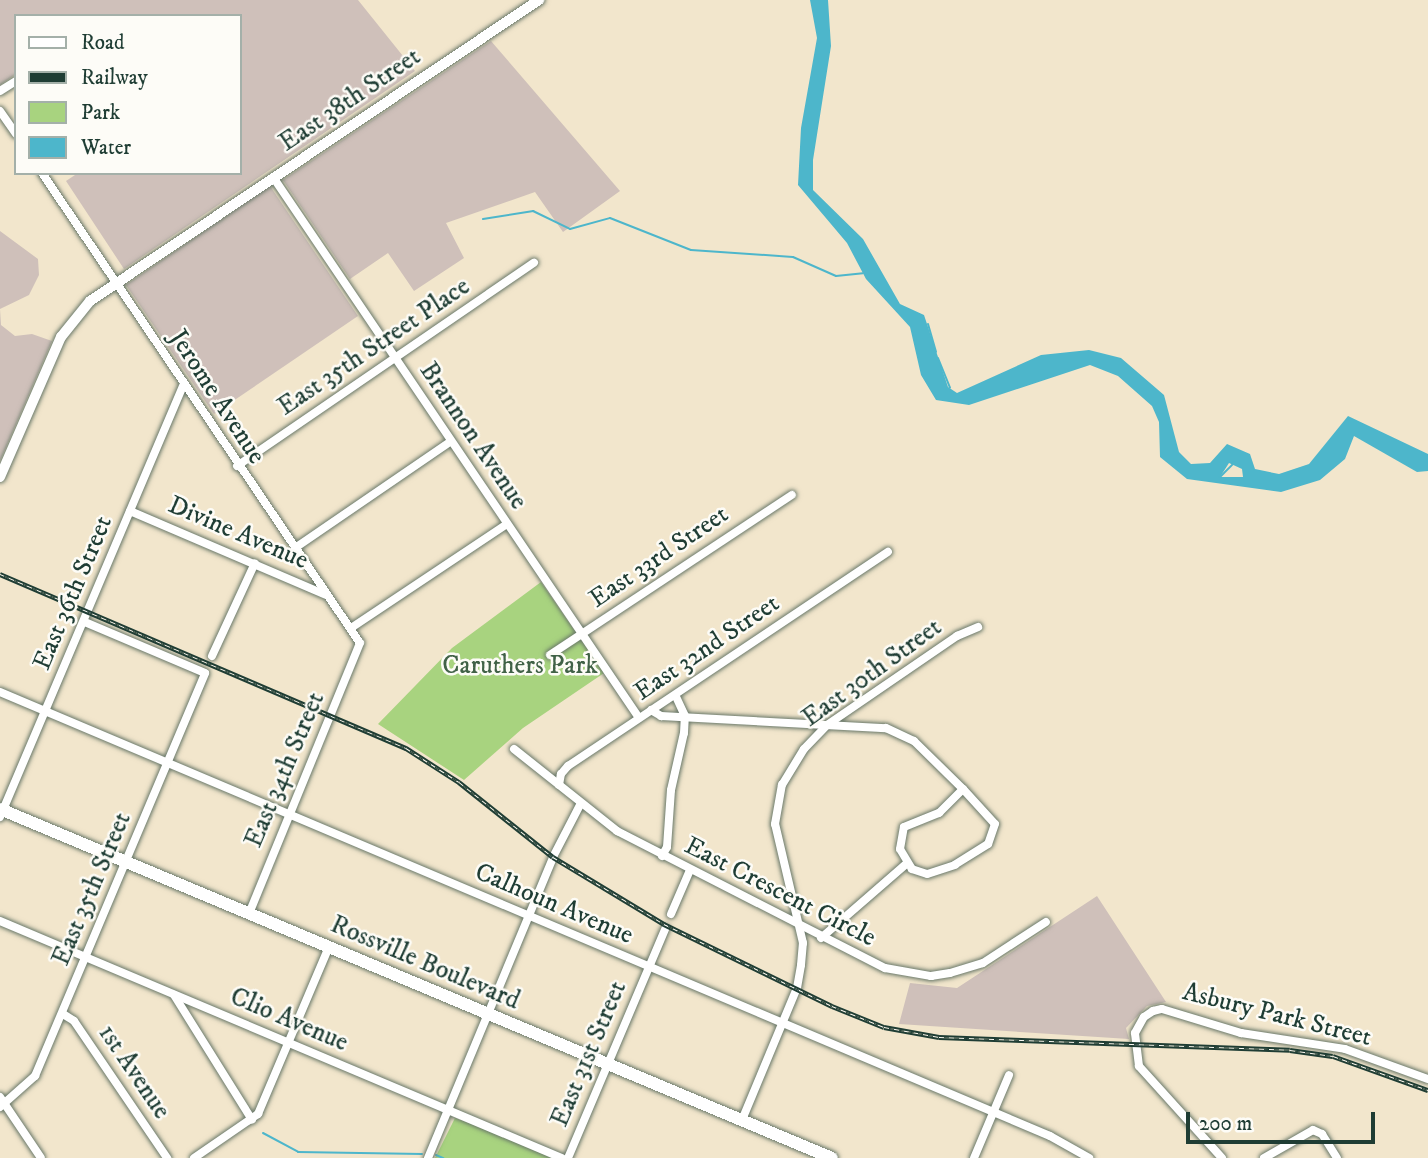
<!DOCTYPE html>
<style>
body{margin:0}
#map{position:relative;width:1428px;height:1158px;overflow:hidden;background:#f2e6cc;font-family:"IM FELL DW Pica",serif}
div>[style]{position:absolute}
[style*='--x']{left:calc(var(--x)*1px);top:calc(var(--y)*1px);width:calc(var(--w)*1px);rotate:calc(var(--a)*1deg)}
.industrial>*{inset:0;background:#cfc0ba}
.green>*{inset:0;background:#a8d37f}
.water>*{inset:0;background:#4db6cb}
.stream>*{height:2px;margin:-1px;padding:0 1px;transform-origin:1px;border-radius:1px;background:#4db6cb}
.roads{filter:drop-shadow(0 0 2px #697869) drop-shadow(0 0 2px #697869)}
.minor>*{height:8px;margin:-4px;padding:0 4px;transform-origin:4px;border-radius:4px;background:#fff}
.major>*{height:10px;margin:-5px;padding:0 5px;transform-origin:5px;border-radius:5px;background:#fff}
.highway>*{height:12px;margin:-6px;padding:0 6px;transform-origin:6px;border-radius:6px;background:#fff}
.rail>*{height:4.5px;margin-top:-2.25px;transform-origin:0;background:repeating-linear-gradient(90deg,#fdfcf7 0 5px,#1f3d34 0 10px);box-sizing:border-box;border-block:2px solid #1f3d34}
span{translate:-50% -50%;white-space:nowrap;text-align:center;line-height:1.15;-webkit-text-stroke:5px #fdfcf7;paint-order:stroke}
.street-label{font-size:26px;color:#1f3d34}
.park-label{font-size:26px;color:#416247}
.legend{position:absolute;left:14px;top:14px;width:228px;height:161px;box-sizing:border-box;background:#fdfcf7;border:2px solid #a4b0a9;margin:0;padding:9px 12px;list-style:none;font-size:21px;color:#1f3d34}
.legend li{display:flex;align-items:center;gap:14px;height:35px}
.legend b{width:35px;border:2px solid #a4b0a9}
.scale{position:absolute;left:1186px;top:1112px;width:189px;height:32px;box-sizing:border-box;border:4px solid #1f3d34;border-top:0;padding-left:9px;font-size:21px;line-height:24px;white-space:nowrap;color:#1f3d34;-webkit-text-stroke:5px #fdfcf7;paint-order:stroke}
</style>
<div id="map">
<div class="industrial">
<i style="clip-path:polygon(0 0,358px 0,415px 71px,124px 269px,66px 181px,78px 173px,240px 173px,240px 16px,16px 16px,16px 74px,0 85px)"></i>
<i style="clip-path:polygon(491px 41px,620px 191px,563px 232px,535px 192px,446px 223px,464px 258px,414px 291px,388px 253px,350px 279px,283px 180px)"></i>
<i style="clip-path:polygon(270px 186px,358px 316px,214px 414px,126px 285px)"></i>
<i style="clip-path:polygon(0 231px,38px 259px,39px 275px,29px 295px,0 309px,1px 325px,15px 336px,32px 334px,52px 341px,0 461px)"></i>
<i style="clip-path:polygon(1097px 896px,1166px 1002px,1147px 1006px,1126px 1028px,1129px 1039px,899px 1024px,910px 983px,957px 988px)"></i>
</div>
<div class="green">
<i style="clip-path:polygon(541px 582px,604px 673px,523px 728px,464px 780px,378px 724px,452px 648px)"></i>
<i style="clip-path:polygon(455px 1118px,480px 1127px,553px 1158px,435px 1158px)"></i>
</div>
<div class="water">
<i style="clip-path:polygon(evenodd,810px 0,828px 0,831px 46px,813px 160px,813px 190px,863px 239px,900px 304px,924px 315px,948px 387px,957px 393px,1041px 355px,1089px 350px,1121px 358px,1164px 395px,1179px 452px,1191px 464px,1210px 463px,1227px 444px,1250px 454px,1255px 469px,1279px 474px,1309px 464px,1348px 416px,1428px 454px,1428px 471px,1417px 472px,1354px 436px,1345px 459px,1320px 480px,1281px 492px,1187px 479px,1160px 457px,1159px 422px,1152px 406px,1118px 376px,1090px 365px,969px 405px,936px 400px,921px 375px,910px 327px,866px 279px,847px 243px,798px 185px,801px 128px,817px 38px,810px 0,1229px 463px,1242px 469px,1243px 477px,1220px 477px,1229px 463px)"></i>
</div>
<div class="stream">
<i style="--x:483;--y:219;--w:51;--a:-9.1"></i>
<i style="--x:533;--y:211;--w:41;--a:25.9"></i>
<i style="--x:570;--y:229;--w:41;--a:-15.4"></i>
<i style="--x:610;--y:218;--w:87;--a:21.6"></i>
<i style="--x:691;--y:250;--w:102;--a:3.9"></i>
<i style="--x:793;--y:257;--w:47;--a:23.8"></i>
<i style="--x:836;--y:276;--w:27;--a:-6"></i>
<i style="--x:928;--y:324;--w:29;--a:74"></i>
<i style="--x:938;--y:358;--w:32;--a:68"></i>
<i style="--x:1220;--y:477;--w:21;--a:-45"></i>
<i style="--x:263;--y:1133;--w:40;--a:28"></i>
<i style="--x:298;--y:1152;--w:124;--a:0.9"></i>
<i style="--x:436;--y:1155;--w:8;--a:23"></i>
</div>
<div class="roads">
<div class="minor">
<i style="--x:0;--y:91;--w:19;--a:-32"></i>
<i style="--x:0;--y:111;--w:28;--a:55"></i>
<i style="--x:42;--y:173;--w:567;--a:55.92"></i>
<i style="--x:360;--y:643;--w:292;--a:112.3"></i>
<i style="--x:273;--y:177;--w:653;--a:55.92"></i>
<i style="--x:237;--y:466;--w:360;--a:-34.4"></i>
<i style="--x:130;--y:511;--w:213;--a:23.2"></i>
<i style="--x:295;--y:548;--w:189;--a:-34.4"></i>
<i style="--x:351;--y:628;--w:187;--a:-33.7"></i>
<i style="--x:550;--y:655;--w:290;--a:-33.5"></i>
<i style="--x:212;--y:656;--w:102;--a:-65.2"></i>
<i style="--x:0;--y:692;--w:1140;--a:22.92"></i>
<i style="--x:1050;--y:1136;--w:45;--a:29.4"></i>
<i style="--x:651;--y:710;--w:12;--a:31"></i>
<i style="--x:661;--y:716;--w:225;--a:3.1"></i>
<i style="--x:886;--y:728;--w:31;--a:25"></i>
<i style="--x:914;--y:741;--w:69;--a:44.4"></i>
<i style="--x:514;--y:749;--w:132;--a:38.5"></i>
<i style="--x:617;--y:831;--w:301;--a:27.1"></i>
<i style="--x:885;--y:968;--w:47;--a:9.9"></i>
<i style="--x:931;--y:976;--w:19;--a:-9"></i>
<i style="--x:950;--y:973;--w:34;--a:-17"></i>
<i style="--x:983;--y:963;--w:75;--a:-33.1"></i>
<i style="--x:559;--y:785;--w:11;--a:-80"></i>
<i style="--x:561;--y:774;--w:11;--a:-49"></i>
<i style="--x:568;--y:766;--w:385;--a:-33.8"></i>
<i style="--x:963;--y:789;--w:47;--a:47.6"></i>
<i style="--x:995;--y:824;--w:21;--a:109"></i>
<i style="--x:988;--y:844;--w:39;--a:148"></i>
<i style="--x:955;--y:865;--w:29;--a:162"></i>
<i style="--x:927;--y:874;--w:16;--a:-162"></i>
<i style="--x:912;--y:869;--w:23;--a:-121"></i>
<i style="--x:900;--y:849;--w:22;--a:-80"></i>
<i style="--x:904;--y:827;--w:38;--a:-22"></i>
<i style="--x:939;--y:813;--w:34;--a:-45"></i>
<i style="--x:0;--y:817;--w:469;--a:-67"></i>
<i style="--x:662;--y:856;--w:10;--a:-61"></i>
<i style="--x:667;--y:847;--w:57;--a:-86"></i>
<i style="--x:671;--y:790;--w:58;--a:-77.2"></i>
<i style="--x:684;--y:733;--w:17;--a:-87"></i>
<i style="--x:685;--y:716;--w:23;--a:-115"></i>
<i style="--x:671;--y:914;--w:48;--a:-66.6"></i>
<i style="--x:0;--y:921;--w:610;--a:22.87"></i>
<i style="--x:821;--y:938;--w:113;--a:-41"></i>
<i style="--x:174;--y:995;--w:147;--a:58"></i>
<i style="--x:63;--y:1014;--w:13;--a:32"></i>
<i style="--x:74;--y:1021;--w:166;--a:55.8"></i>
<i style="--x:0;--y:1097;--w:73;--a:56.1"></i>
<i style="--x:0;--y:1107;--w:47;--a:-41.5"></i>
<i style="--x:35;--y:1076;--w:437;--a:-67.1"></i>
<i style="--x:205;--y:673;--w:130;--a:-157"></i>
<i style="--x:742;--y:1120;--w:143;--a:-67.4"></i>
<i style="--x:797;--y:988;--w:23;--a:-80"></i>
<i style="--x:801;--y:965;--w:22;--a:-85"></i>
<i style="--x:803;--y:943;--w:122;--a:-103.2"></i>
<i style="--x:775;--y:824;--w:40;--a:-80"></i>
<i style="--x:782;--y:785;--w:42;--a:-58.6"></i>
<i style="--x:804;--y:749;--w:33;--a:-46"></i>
<i style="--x:827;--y:725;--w:158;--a:-34.4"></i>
<i style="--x:957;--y:636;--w:23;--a:-23"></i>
<i style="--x:194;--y:1158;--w:78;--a:-34.5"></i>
<i style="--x:258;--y:1114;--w:181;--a:-67"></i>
<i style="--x:428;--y:1158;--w:326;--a:-67.4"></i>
<i style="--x:553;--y:857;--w:59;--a:-62.6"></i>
<i style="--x:568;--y:1158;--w:249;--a:-67"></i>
<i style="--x:974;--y:1158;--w:90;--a:-67.1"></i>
<i style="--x:1222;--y:1158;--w:124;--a:-132.1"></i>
<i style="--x:1139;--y:1066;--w:33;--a:-97"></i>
<i style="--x:1135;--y:1033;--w:18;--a:-61"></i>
<i style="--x:1144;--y:1017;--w:11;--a:-34"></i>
<i style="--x:1153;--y:1011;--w:9;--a:-13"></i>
<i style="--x:1162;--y:1009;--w:83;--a:16.9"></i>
<i style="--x:1241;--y:1033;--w:105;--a:8.7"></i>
<i style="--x:1345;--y:1049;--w:88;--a:19.9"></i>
<i style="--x:1264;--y:1158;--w:56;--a:-29.7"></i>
<i style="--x:1313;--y:1130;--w:10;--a:24"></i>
<i style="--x:1322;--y:1134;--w:28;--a:58"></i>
</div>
<div class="major">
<i style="--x:0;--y:477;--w:153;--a:-66.5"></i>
<i style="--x:61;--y:337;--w:46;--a:-51.1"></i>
<i style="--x:90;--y:301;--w:541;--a:-33.84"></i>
</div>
<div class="highway">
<i style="--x:0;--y:809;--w:902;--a:22.76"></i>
</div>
</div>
<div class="rail">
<i style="--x:0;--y:574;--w:442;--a:23.2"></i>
<i style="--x:406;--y:748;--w:63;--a:32.7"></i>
<i style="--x:459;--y:782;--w:120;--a:38.6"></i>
<i style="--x:553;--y:857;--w:130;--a:31.1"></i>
<i style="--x:664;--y:924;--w:187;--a:26"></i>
<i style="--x:832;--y:1006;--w:56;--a:22"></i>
<i style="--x:884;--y:1027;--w:56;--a:10.3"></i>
<i style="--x:939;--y:1037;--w:351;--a:2.1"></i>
<i style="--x:1290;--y:1050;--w:43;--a:7.9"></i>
<i style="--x:1333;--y:1056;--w:101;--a:19.7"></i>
</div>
<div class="street-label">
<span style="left:350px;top:100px;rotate:-34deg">East 38th Street</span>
<span style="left:374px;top:347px;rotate:-34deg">East 35th Street Place</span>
<span style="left:217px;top:397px;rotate:57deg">Jerome Avenue</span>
<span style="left:473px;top:436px;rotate:56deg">Brannon Avenue</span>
<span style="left:238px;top:533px;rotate:23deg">Divine Avenue</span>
<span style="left:659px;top:557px;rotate:-34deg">East 33rd Street</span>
<span style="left:73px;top:593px;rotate:-67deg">East 36th Street</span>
<span style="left:707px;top:648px;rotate:-34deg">East 32nd Street</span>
<span style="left:872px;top:673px;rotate:-36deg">East 30th Street</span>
<span style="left:285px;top:770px;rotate:-67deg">East 34th Street</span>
<span style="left:92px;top:889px;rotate:-67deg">East 35th Street</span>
<span style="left:780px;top:892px;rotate:27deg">East Crescent Circle</span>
<span style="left:554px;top:904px;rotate:23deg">Calhoun Avenue</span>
<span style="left:425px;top:963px;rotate:23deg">Rossville Boulevard</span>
<span style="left:1277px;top:1015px;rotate:14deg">Asbury Park Street</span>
<span style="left:289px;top:1020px;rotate:23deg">Clio Avenue</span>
<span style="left:589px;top:1054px;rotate:-67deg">East 31st Street</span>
<span style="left:134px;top:1072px;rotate:56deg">1st Avenue</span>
</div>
<div class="park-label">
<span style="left:520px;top:666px">Caruthers Park</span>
</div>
<ul class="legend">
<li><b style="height:9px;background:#fff"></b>Road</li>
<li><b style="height:9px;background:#1f3d34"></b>Railway</li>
<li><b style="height:19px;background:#a8d37f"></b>Park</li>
<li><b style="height:19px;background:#4db6cb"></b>Water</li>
</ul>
<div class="scale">200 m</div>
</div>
